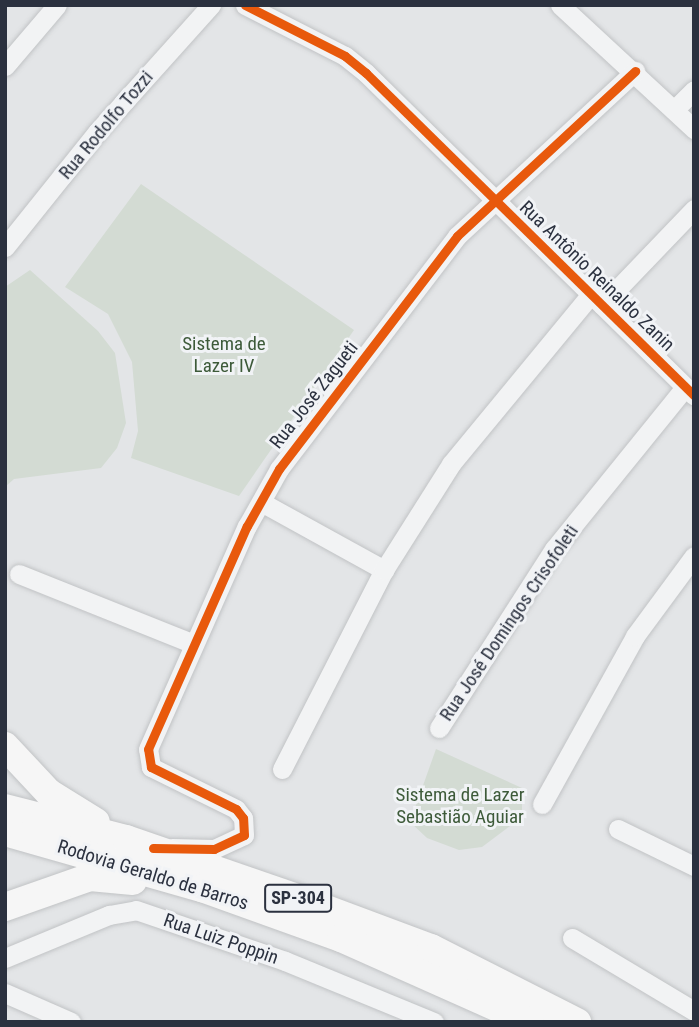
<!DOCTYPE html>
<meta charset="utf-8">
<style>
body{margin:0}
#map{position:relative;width:699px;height:1027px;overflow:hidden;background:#e3e5e7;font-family:"Roboto Condensed",sans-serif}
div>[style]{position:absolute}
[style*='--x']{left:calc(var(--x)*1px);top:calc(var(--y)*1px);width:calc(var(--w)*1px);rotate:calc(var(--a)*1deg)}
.green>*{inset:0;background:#d3dbd3}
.roads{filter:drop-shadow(0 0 2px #c1c3c5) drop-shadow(0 0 2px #c1c3c5)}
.minor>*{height:19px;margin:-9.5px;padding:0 9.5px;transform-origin:9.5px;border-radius:9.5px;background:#f2f3f4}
.highway>*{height:28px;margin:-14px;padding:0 14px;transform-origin:14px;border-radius:14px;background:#f6f6f6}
.cycleway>*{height:9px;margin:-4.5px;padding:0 4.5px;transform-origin:4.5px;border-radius:4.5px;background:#e8590c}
span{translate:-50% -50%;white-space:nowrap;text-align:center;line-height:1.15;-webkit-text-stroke:6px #f1f3f6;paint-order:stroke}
.shield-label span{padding:2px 5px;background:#f1f3f6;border:2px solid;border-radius:5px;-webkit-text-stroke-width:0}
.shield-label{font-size:18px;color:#2b313f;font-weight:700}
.street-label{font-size:19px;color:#2b313f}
.park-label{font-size:19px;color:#3d5a39}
.frame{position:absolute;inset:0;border:7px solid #2b313f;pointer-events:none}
</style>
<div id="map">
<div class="green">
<i style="clip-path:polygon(141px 184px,354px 330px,239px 496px,131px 458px,138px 431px,132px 362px,108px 314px,65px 287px)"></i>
<i style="clip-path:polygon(30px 270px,98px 331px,115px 353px,126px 423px,117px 448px,101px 468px,14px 479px,5px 487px,5px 287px)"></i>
<i style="clip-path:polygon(436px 749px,522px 788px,522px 817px,482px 847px,459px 850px,427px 838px,410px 822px)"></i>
</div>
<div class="roads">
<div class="minor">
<i style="--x:245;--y:5;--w:112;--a:27"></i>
<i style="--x:345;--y:56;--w:27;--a:39"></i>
<i style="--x:366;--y:73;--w:460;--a:44.5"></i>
<i style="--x:560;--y:5;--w:183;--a:42.8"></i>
<i style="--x:5;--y:66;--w:80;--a:-49.6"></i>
<i style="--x:674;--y:110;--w:28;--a:-45"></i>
<i style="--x:5;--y:247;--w:147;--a:-51.3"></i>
<i style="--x:97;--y:132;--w:171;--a:-48.1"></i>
<i style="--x:602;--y:305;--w:133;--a:-46.2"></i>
<i style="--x:261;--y:502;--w:141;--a:28.9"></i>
<i style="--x:19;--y:574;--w:188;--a:21.8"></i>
<i style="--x:439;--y:728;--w:213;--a:-57.3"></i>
<i style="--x:554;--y:549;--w:208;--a:-51"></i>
<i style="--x:282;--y:769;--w:224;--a:-62.9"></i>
<i style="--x:384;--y:570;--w:125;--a:-57.7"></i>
<i style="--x:451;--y:464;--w:220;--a:-50.5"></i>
<i style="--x:542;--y:804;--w:192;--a:-61"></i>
<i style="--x:635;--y:636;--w:99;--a:-53.6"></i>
<i style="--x:618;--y:829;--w:85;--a:26"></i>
<i style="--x:172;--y:848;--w:42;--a:1.4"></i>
<i style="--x:214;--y:849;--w:33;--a:-25"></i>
<i style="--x:244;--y:835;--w:17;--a:-93"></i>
<i style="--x:243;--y:818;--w:11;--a:-128"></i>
<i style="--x:236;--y:809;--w:95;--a:-153.7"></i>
<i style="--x:151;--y:767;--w:18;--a:-99"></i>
<i style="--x:148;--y:749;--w:244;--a:-66.1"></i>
<i style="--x:247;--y:526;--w:65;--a:-60.7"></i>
<i style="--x:279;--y:469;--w:293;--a:-52.6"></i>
<i style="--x:457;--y:236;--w:243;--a:-42.8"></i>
<i style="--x:572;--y:938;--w:142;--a:30.9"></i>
<i style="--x:5;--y:958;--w:113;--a:-22.5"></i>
<i style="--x:109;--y:915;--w:27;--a:-10"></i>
<i style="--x:136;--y:910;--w:157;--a:18.9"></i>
<i style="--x:285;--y:961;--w:161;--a:22.3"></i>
<i style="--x:5;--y:993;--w:72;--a:23.7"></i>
</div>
<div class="highway">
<i style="--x:5;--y:746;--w:64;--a:46.9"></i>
<i style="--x:49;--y:793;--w:55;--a:31.7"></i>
<i style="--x:5;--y:808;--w:125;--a:14.4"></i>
<i style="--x:126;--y:839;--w:181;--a:19"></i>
<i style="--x:297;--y:898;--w:143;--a:20.5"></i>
<i style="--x:431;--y:948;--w:164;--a:26.9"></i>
<i style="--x:5;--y:832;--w:205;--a:15.9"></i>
<i style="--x:202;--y:888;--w:148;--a:19.8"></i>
<i style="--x:341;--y:938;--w:207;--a:24"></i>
<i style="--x:5;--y:907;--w:90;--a:-19.4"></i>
<i style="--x:90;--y:877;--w:43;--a:5.3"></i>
</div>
</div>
<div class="cycleway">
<i style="--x:245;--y:5;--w:112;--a:27"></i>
<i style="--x:345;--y:56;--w:27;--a:39"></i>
<i style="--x:366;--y:73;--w:460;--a:44.5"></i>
<i style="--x:153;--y:848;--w:61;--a:0.9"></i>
<i style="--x:214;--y:849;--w:33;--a:-25"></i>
<i style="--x:244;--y:835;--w:17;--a:-93"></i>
<i style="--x:243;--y:818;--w:11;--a:-128"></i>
<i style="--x:236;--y:809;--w:95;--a:-153.7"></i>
<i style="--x:151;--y:767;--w:18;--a:-99"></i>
<i style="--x:148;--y:749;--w:244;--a:-66.1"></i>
<i style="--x:247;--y:526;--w:65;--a:-60.7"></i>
<i style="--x:279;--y:469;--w:293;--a:-52.6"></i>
<i style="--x:457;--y:236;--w:243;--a:-42.8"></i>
</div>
<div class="shield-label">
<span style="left:298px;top:898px">SP-304</span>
</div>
<div class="street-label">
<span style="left:106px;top:125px;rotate:-50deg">Rua Rodolfo Tozzi</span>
<span style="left:597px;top:276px;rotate:44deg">Rua Antônio Reinaldo Zanin</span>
<span style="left:314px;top:395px;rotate:-52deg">Rua José Zagueti</span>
<span style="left:509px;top:623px;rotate:-56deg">Rua José Domingos Crisofoleti</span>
<span style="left:153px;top:875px;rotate:17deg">Rodovia Geraldo de Barros</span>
<span style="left:221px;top:939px;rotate:19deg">Rua Luiz Poppin</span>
</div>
<div class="park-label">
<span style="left:224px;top:355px">Sistema de<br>Lazer IV</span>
<span style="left:460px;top:806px">Sistema de Lazer<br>Sebastião Aguiar</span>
</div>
<div class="frame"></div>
</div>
